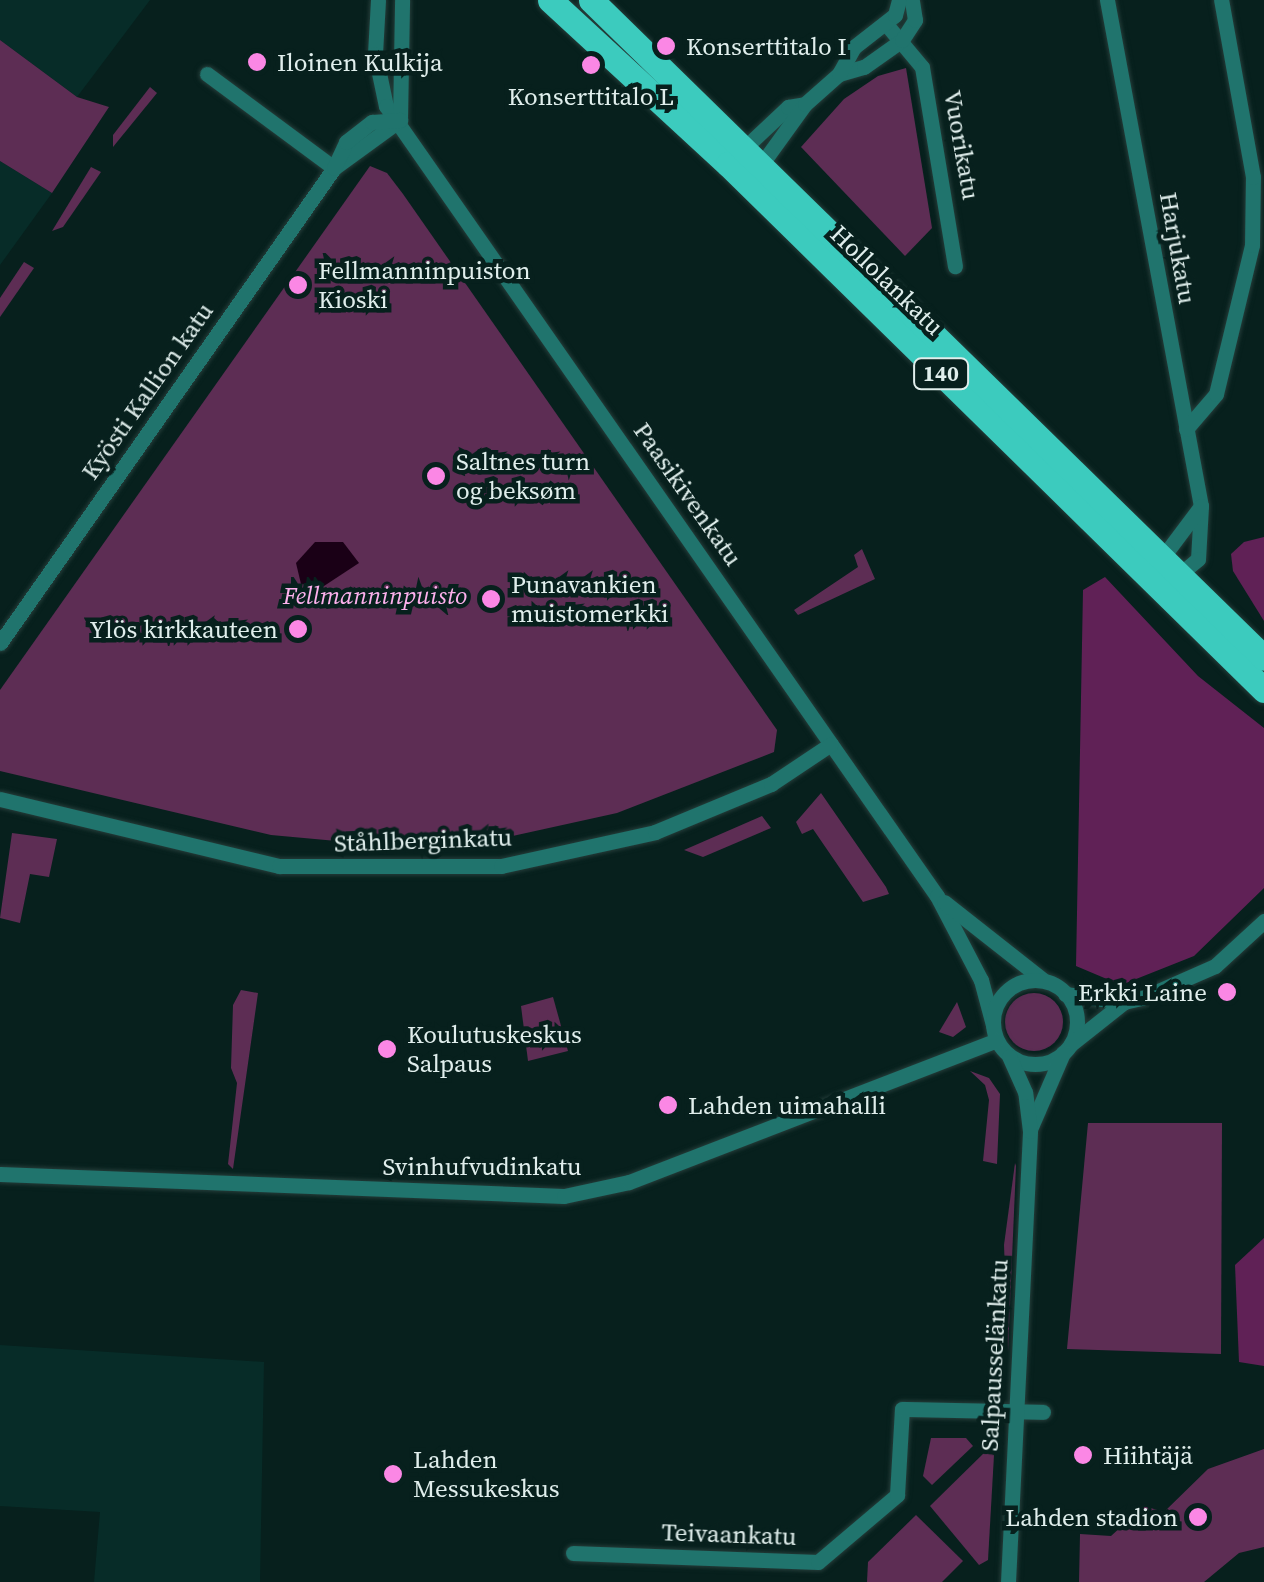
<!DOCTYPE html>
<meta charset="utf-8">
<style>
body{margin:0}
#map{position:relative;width:1264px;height:1582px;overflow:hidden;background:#07201d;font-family:"Source Serif 4",serif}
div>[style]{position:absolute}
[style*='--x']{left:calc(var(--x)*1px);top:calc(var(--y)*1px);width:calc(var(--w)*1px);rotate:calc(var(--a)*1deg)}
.built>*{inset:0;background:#072c28}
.green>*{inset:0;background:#5d2d54}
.round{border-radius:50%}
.forest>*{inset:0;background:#602156}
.water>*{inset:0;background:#1a0016}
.roads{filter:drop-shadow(0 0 2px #253d3a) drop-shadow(0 0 2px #253d3a)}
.minor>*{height:15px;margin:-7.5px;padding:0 7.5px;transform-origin:7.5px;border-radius:7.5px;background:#20746d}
.minor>.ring{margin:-7.5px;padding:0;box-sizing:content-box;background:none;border:15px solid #20746d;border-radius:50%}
.primary>*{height:25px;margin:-12.5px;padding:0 12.5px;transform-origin:12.5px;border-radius:12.5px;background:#3ccbbe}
.dots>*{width:28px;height:28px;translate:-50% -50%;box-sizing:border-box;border:5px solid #07201d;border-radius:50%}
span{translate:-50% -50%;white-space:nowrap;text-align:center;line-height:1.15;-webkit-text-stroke:9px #07201d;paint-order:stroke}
.shield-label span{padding:2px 8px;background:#07201d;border:2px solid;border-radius:8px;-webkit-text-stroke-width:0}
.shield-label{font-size:22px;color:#e0eeec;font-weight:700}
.poi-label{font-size:25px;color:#e0eeec}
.left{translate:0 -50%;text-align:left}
.right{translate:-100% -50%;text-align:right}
.street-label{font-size:25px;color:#e0eeec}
.park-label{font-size:25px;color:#fdb1ed;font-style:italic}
</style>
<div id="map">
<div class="built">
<i style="clip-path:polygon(0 0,150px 0,77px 97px,0 40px)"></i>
<i style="clip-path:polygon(0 161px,52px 193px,0 265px)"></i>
<i style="clip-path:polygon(0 1345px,264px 1362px,260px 1582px,94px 1582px,100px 1512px,0 1506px)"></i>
</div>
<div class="green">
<i style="clip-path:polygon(0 40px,77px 97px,109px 107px,52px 193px,0 161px)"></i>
<i style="clip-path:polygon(906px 68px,932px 228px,905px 256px,801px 147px,844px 99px,878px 76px)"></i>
<i style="clip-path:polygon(150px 87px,157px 93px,113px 147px,113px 135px)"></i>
<i style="clip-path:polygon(370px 166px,387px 173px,403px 194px,777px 730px,774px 752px,617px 813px,495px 840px,402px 847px,271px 835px,0 771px,0 690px)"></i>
<i style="clip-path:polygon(91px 167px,101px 172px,63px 227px,52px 231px)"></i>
<i style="clip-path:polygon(24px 262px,34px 268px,0 317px,0 298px)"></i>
<i style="clip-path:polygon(862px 549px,875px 579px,798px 615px,794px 610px,858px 567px,854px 555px)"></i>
<i style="clip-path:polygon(821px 793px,886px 887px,889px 894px,863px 902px,813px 829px,802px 834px,796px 822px)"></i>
<i style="clip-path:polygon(762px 816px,771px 828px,703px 857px,684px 850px)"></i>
<i style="clip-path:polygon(12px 833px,57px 839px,49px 877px,30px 874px,20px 923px,0 918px)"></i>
<i style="clip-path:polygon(241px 990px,258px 993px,233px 1169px,228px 1164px,237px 1083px,231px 1068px,233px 1005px)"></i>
<i class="round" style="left:1005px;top:993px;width:58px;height:58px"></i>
<i style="clip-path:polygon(553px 997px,568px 1051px,528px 1061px,521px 1006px)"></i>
<i style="clip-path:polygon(957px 1002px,966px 1027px,953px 1037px,939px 1032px)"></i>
<i style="clip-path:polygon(970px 1071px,989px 1078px,1000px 1094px,997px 1164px,983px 1161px,989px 1100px,985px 1085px)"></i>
<i style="clip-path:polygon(1088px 1123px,1222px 1123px,1221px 1354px,1067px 1349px)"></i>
<i style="clip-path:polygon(1015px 1163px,1016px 1166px,1008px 1352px,1004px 1245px)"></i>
<i style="clip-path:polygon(931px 1438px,966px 1438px,973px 1446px,932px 1485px,923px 1476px)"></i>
<i style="clip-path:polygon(1264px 1449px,1264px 1547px,1239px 1553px,1204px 1582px,1079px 1582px,1080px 1534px,1111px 1536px,1144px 1506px,1164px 1512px,1208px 1469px)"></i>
<i style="clip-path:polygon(986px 1451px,994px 1455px,988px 1560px,979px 1565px,930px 1506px)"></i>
<i style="clip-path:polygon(916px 1515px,963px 1561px,942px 1582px,867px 1582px,868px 1562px)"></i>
</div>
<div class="forest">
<i style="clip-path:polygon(1264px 537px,1264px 621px,1233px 571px,1231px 554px,1244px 542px)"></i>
<i style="clip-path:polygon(1105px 577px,1198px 676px,1264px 728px,1264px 888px,1194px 956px,1121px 985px,1076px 966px,1083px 590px)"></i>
<i style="clip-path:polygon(1264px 1238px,1264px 1366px,1239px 1362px,1235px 1265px)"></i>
</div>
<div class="water">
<i style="clip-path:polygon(315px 542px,343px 542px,359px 563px,324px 586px,301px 584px,296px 563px)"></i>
</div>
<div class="roads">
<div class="minor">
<i style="--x:378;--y:0;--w:54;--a:93.2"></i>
<i style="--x:375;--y:54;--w:53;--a:78.1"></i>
<i style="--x:386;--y:106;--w:963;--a:55.11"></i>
<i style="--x:937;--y:896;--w:95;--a:62.4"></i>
<i style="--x:981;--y:980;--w:47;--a:75.1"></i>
<i style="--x:1107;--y:0;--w:515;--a:79.48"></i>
<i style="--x:1201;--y:506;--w:53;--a:93.2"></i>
<i style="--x:1198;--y:559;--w:30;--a:140"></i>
<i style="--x:886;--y:24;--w:56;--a:50.1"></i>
<i style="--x:922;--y:67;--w:202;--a:80.6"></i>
<i style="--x:207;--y:74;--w:158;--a:36.5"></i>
<i style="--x:839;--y:74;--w:26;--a:-16"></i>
<i style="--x:864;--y:67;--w:47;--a:-35.4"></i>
<i style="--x:902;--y:40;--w:24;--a:-57"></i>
<i style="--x:915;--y:20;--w:20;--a:-99"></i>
<i style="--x:400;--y:120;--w:120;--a:-89"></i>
<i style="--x:738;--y:154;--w:69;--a:-43.2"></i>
<i style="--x:788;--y:107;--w:17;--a:-10"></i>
<i style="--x:334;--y:168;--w:82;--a:-36"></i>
<i style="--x:758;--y:169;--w:80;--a:-54.1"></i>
<i style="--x:805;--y:104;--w:45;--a:-41.4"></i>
<i style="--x:839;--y:74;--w:31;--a:-61"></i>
<i style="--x:854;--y:47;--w:52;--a:-38"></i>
<i style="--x:895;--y:15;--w:16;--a:-75"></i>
<i style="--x:1186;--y:429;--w:46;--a:-49.4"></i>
<i style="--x:1216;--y:394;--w:153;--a:-76.4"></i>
<i style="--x:1252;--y:245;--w:68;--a:-89.2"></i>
<i style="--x:1253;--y:177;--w:180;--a:-100.2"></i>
<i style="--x:1159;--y:562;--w:70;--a:-53.1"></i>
<i style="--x:0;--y:643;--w:581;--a:-54.89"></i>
<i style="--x:334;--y:168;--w:29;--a:-65"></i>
<i style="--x:346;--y:142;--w:33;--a:-38"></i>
<i style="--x:372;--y:122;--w:28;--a:-4"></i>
<i style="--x:0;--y:799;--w:287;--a:13.5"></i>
<i style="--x:279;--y:866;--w:222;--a:0"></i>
<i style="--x:501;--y:866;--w:158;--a:-12.4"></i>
<i style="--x:655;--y:832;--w:126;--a:-22.5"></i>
<i style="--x:771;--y:784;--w:72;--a:-33.7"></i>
<i style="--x:944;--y:902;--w:126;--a:38.2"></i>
<i class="ring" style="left:993px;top:980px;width:69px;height:69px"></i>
<i style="--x:1065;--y:994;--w:60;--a:7.7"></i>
<i style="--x:1124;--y:1002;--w:18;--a:-13"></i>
<i style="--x:1142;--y:998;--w:80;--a:-23.7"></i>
<i style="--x:1215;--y:966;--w:67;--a:-42.6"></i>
<i style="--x:1071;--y:1044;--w:68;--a:-38.4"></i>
<i style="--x:1031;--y:1127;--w:81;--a:-66.6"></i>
<i style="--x:0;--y:1174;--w:564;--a:2.23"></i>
<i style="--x:564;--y:1196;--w:66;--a:-12.2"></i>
<i style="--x:629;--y:1182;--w:394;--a:-21.1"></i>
<i style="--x:573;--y:1553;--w:245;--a:2.1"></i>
<i style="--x:818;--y:1562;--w:104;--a:-40.3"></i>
<i style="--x:897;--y:1495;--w:86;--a:-86.7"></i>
<i style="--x:902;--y:1409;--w:141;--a:1.2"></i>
<i style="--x:1008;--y:1582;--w:452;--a:-87.2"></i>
<i style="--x:1030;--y:1131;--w:39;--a:-97"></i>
<i style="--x:1025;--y:1092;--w:39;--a:-114"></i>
</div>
<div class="primary">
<i style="--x:550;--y:0;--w:242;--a:42.7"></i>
<i style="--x:728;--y:164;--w:751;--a:44.46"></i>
<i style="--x:591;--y:0;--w:941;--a:44.35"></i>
</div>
</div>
<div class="dots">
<i style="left:666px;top:46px;background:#fb87e5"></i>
<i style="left:257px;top:62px;background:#fb87e5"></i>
<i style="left:591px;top:65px;background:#fb87e5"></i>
<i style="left:298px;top:285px;background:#fb87e5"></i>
<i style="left:436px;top:476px;background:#fb87e5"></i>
<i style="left:491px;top:599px;background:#fb87e5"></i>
<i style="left:298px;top:629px;background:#fb87e5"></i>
<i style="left:1227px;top:992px;background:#fb87e5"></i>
<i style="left:387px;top:1049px;background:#fb87e5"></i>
<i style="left:668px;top:1105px;background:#fb87e5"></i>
<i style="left:1083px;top:1455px;background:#fb87e5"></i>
<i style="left:393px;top:1474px;background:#fb87e5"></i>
<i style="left:1198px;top:1517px;background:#fb87e5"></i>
</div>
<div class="shield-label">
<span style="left:941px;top:374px">140</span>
</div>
<div class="poi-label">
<span class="left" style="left:686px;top:46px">Konserttitalo I</span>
<span class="left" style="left:277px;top:62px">Iloinen Kulkija</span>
<span style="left:591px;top:96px">Konserttitalo L</span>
<span class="left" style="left:318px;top:285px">Fellmanninpuiston<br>Kioski</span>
<span class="left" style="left:456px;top:476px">Saltnes turn<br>og beksøm</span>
<span class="left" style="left:511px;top:599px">Punavankien<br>muistomerkki</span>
<span class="right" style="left:278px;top:629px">Ylös kirkkauteen</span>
<span class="right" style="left:1207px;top:992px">Erkki Laine</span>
<span class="left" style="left:407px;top:1049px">Koulutuskeskus<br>Salpaus</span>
<span class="left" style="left:688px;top:1105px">Lahden uimahalli</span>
<span class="left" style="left:1103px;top:1455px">Hiihtäjä</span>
<span class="left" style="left:413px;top:1474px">Lahden<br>Messukeskus</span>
<span class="right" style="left:1178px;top:1517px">Lahden stadion</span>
</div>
<div class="street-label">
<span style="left:962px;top:145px;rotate:80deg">Vuorikatu</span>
<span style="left:1178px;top:248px;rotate:80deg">Harjukatu</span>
<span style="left:887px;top:280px;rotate:44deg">Hollolankatu</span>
<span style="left:147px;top:391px;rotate:-55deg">Kyösti Kallion katu</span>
<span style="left:688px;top:494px;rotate:55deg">Paasikivenkatu</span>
<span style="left:423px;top:840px;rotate:-2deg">Ståhlberginkatu</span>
<span style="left:482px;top:1166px">Svinhufvudinkatu</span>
<span style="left:994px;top:1355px;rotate:-87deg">Salpausselänkatu</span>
<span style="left:729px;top:1534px;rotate:2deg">Teivaankatu</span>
</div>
<div class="park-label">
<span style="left:375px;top:595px">Fellmanninpuisto</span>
</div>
</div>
